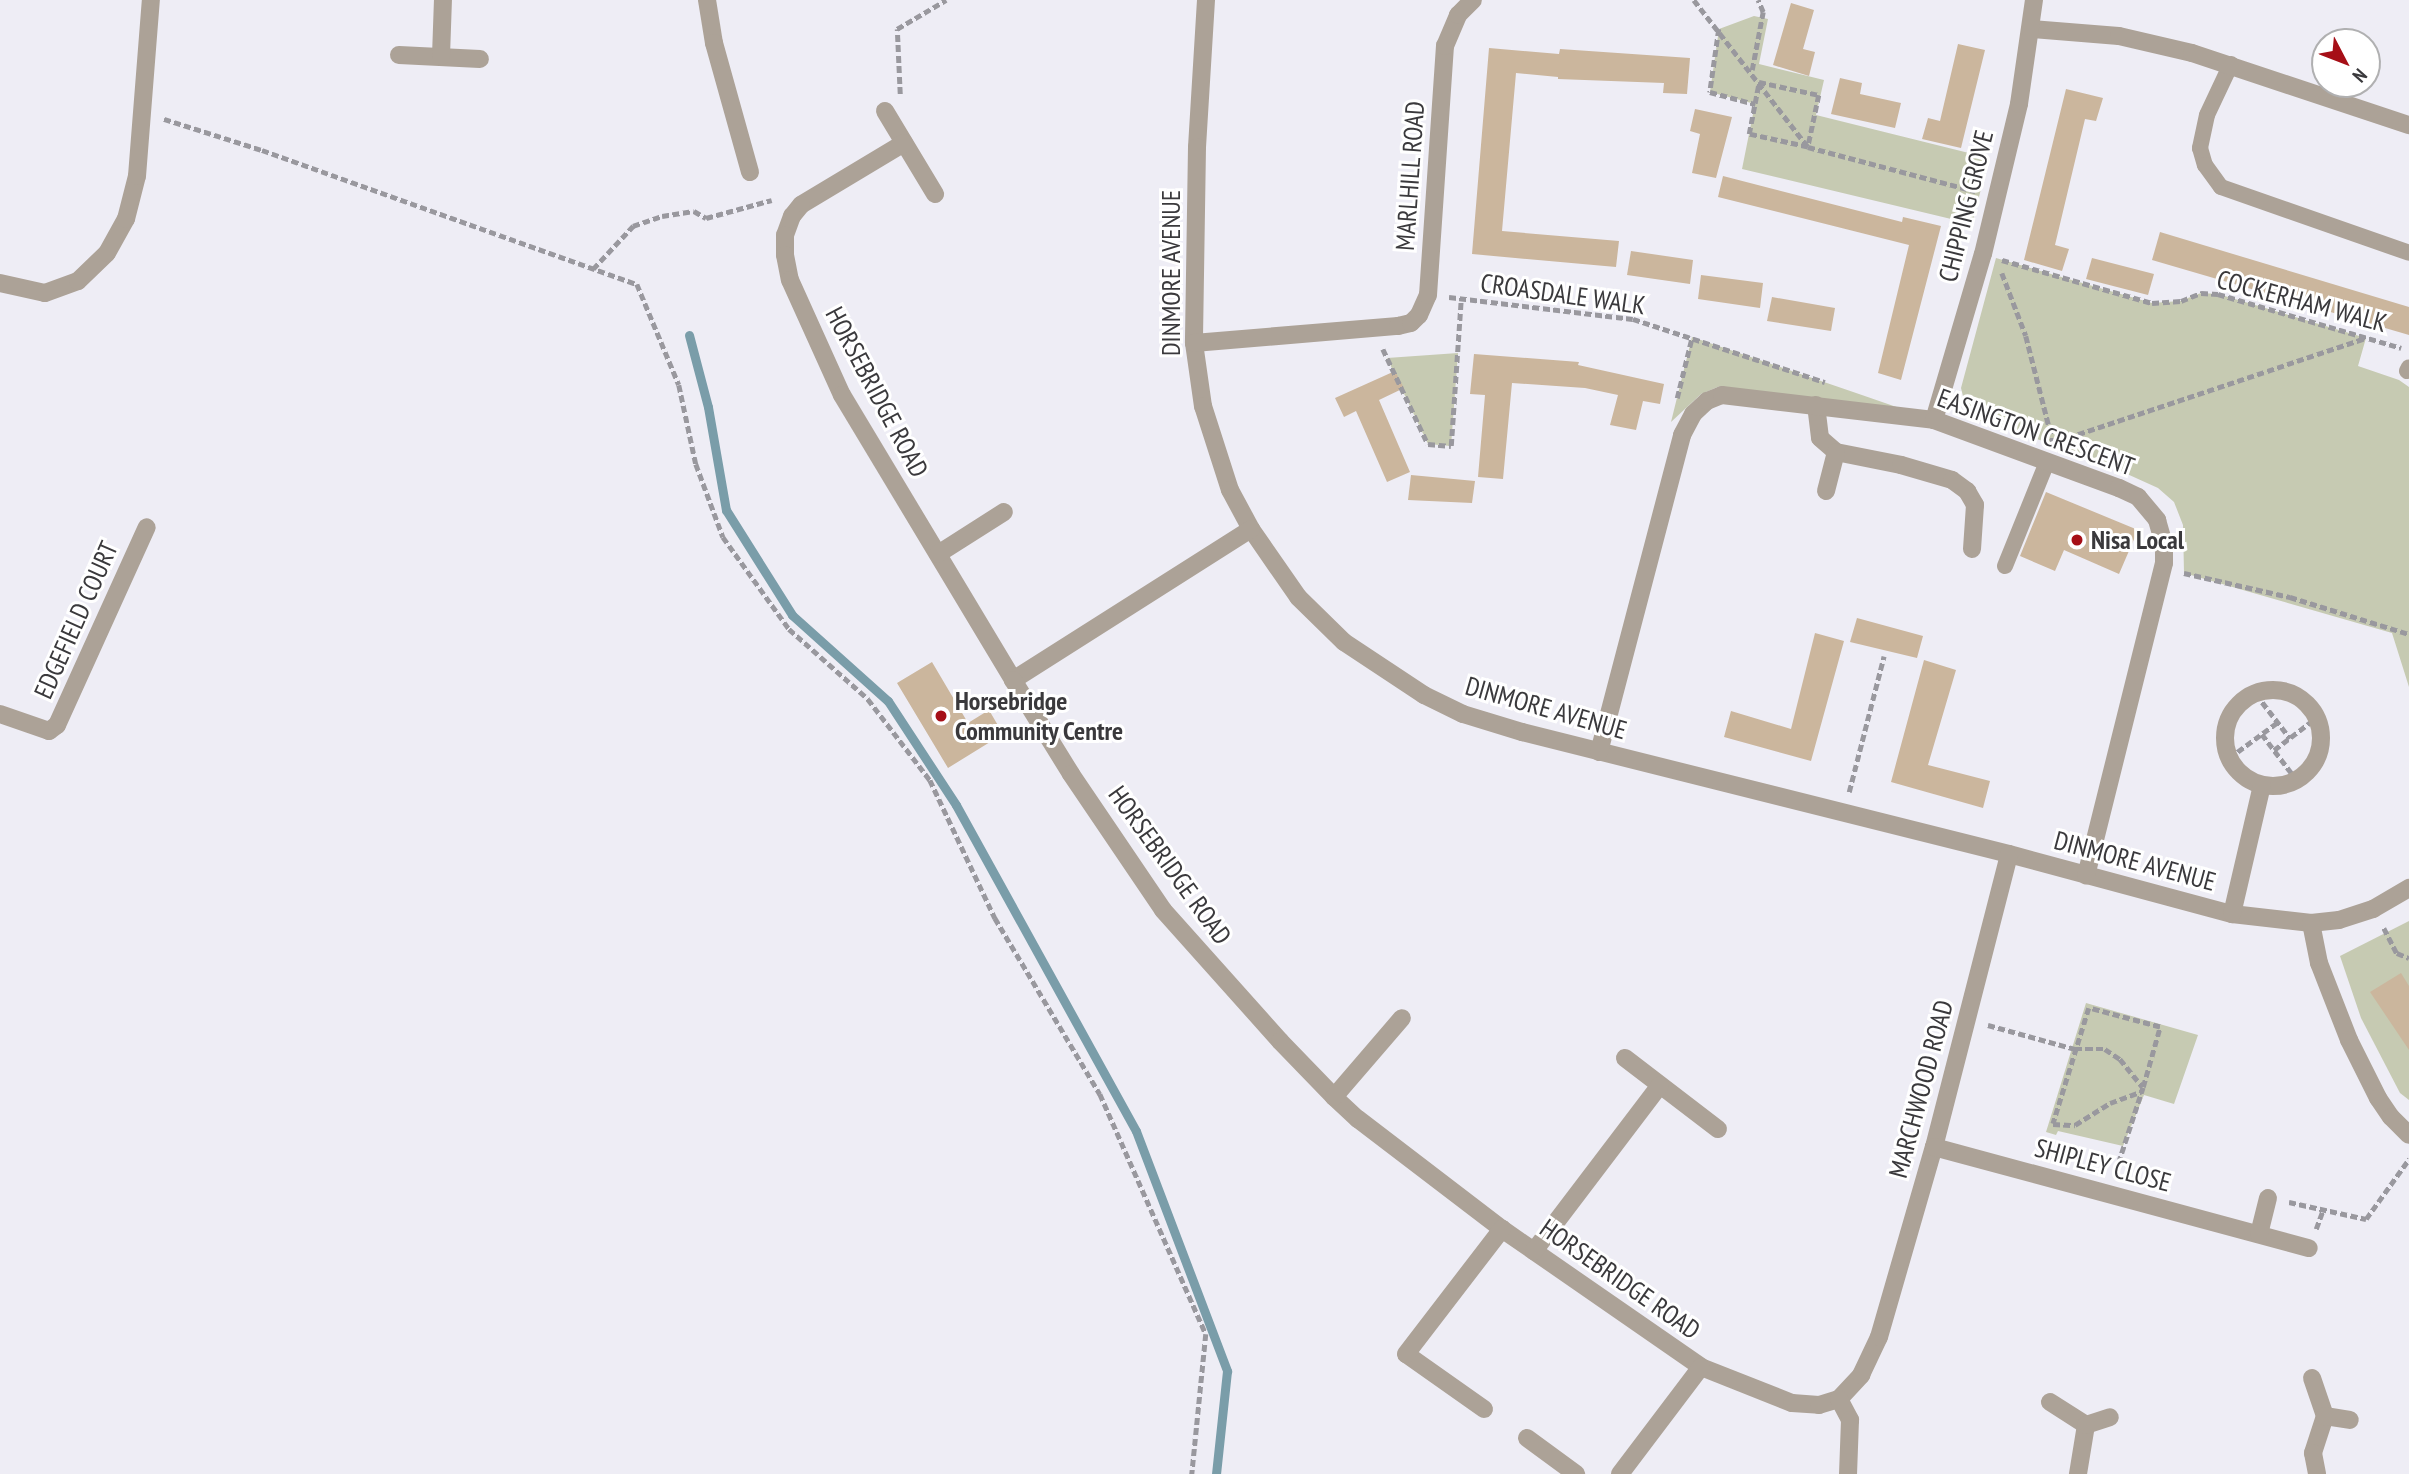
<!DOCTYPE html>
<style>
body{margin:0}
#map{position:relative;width:2409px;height:1474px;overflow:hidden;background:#eeedf5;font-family:"PT Sans Narrow",sans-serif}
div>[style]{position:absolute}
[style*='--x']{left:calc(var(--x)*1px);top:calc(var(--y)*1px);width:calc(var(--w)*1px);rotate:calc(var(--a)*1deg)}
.green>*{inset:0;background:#c6cab2}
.stream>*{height:9px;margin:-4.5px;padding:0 4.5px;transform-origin:4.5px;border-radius:4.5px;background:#7a9da9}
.building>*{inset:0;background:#cbb69d}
.path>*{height:4.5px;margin-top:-2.25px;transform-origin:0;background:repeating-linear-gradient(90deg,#99989e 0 7px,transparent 0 10.5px)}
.lane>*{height:16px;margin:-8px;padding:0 8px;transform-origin:8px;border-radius:8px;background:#aca297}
.street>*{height:18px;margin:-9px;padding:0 9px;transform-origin:9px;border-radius:9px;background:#aca297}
.street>.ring{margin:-9px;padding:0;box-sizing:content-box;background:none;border:18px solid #aca297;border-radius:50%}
.dots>*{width:19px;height:19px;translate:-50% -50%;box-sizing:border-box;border:4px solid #fff;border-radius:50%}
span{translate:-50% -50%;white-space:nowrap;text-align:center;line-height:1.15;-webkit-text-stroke:6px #fff;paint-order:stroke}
.street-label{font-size:26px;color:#3a393c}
.poi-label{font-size:26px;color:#3a393c;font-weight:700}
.left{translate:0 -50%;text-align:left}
.north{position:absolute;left:2311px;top:28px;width:70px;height:70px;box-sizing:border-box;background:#fff;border:2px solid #b0b0b1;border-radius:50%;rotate:132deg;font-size:19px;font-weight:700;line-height:28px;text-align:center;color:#3a393c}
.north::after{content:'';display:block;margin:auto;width:24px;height:32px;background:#a60f17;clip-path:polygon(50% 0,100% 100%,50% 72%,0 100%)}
</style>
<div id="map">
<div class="green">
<i style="clip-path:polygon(1754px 16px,1768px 19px,1759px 64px,1824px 80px,1816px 115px,1989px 158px,1972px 224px,1742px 169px,1755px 104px,1710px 92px,1719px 29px)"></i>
<i style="clip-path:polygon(1996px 258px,2152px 303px,2180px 301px,2201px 293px,2218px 294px,2366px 338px,2358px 366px,2399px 380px,2409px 387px,2409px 687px,2392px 633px,2184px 573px,2183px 525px,2174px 502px,2158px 488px,2083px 454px,1974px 419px,1965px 404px,1961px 388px)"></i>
<i style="clip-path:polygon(1692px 337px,1859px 394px,1934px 420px,1720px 386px,1701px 394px,1671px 422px)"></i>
<i style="clip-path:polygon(1458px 353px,1451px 446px,1428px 444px,1387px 358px)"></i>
<i style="clip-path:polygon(2409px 921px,2409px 1100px,2400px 1093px,2361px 1018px,2340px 956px)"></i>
<i style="clip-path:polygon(2086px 1003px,2198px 1035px,2174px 1104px,2144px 1095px,2123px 1146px,2058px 1131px,2056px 1135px,2046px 1132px)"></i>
</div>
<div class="stream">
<i style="--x:689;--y:335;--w:74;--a:75.2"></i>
<i style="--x:708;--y:407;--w:105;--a:80.1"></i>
<i style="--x:726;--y:510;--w:124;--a:57.8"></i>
<i style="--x:792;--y:615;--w:129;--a:41.9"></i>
<i style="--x:888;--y:701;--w:124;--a:56.8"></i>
<i style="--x:956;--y:805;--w:372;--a:61.1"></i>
<i style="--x:1136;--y:1131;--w:257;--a:69.2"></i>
<i style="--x:1227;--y:1371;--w:104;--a:96.1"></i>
</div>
<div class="building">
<i style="clip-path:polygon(1791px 3px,1814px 10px,1803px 49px,1815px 52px,1809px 76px,1773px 65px)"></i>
<i style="clip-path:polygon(1958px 44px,1985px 50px,1961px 148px,1922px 139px,1928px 118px,1940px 121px)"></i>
<i style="clip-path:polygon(1489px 48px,1559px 54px,1560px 49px,1690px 58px,1687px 94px,1663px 93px,1664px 83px,1558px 79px,1558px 77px,1516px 73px,1502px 231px,1619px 241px,1616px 267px,1472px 254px)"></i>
<i style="clip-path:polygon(1840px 78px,1862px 83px,1860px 94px,1901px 103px,1895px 128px,1831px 114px)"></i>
<i style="clip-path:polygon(2066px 89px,2103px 98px,2096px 121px,2085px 119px,2055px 245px,2069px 249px,2062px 271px,2024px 260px)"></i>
<i style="clip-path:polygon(1695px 109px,1732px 117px,1716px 178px,1692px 173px,1700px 134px,1690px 131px)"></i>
<i style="clip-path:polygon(1723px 176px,1902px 222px,1903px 217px,1941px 226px,1901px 380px,1878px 373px,1909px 245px,1718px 197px)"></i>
<i style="clip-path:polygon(2160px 232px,2409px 307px,2409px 335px,2152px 260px)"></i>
<i style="clip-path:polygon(1631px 251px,1693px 260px,1690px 284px,1627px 275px)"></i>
<i style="clip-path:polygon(2092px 258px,2154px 274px,2148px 295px,2086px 279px)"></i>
<i style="clip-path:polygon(1701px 275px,1763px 283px,1760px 308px,1698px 299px)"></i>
<i style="clip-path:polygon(1772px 297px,1835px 308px,1831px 331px,1767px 321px)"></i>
<i style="clip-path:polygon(1474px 354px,1579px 362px,1578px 365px,1664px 384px,1660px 404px,1643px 401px,1636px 430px,1610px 425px,1618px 395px,1585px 388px,1512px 383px,1503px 479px,1478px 477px,1485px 395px,1470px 394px)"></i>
<i style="clip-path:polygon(1395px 371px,1404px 388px,1379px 400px,1410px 472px,1387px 482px,1356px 411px,1344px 417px,1335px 398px)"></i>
<i style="clip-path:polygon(1411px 475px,1475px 481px,1472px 503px,1408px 500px)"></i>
<i style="clip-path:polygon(2046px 492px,2138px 530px,2119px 574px,2064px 550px,2055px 571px,2020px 556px)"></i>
<i style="clip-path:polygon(1857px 618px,1923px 636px,1917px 658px,1850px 642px)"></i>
<i style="clip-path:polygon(1815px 633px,1844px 641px,1811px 761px,1724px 737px,1731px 711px,1791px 729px)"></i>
<i style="clip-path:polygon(1924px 660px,1956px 670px,1928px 765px,1990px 781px,1983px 808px,1891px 782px)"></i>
<i style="clip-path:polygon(932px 662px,968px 723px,989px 710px,1003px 734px,948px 768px,897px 683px)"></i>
<i style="clip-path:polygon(2401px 973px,2409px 986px,2409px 1050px,2370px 992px)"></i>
</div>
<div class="path">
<i style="--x:1694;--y:0;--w:186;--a:52.2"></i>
<i style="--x:1808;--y:147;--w:173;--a:14.8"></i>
<i style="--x:1719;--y:29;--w:64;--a:98.1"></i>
<i style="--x:1710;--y:92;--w:47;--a:14.9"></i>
<i style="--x:1752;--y:70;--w:59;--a:-79.3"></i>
<i style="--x:1763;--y:12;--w:13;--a:-113"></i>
<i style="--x:1759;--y:82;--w:61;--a:12.2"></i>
<i style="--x:1819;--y:95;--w:53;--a:101.9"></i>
<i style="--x:1808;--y:147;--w:60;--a:-167.6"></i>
<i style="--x:1749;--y:134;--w:53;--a:-79.1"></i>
<i style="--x:900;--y:94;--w:65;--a:-92.6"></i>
<i style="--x:897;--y:29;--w:57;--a:-30.6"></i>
<i style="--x:164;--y:119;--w:103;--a:17.6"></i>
<i style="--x:262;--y:150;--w:398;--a:19.7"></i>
<i style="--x:637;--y:284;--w:109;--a:67.4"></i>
<i style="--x:679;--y:385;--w:81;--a:77.9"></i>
<i style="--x:696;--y:464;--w:78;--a:69.7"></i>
<i style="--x:723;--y:537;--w:113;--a:54.3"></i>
<i style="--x:789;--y:629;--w:106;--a:41.5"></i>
<i style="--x:868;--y:699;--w:102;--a:52.6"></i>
<i style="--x:930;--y:780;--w:153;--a:64.8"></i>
<i style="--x:995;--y:918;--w:205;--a:59.2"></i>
<i style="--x:1100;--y:1094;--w:262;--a:66.2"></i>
<i style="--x:1206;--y:1334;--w:141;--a:95.7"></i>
<i style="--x:2002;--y:260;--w:156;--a:16"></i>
<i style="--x:2152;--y:303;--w:29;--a:-4"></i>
<i style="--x:2181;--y:301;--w:22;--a:-22"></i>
<i style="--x:2201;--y:293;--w:17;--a:3"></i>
<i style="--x:2218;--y:294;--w:191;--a:16.4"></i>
<i style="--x:593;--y:269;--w:59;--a:-47.1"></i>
<i style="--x:633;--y:226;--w:31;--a:-19"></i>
<i style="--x:662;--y:216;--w:32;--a:-9"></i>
<i style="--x:694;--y:211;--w:14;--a:30"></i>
<i style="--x:706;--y:218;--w:68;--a:-15.3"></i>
<i style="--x:2002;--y:273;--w:67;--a:69.1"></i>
<i style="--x:2026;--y:336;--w:109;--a:75.7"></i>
<i style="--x:1449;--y:297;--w:185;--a:6.8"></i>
<i style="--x:1633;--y:319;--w:202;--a:18.2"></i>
<i style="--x:1383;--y:349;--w:105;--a:64.7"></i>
<i style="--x:1428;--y:444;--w:23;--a:5"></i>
<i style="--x:1451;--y:446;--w:147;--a:-86.1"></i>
<i style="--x:1677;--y:398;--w:63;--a:-76.2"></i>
<i style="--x:2058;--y:441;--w:324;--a:-18.5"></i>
<i style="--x:2184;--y:573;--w:109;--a:12.8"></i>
<i style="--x:2290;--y:597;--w:125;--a:17.3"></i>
<i style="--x:2256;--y:694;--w:56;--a:52.3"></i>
<i style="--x:2262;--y:734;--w:56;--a:52.9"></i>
<i style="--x:2274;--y:750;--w:53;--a:-37.3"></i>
<i style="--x:2229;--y:758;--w:61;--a:-36.3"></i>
<i style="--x:1849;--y:792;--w:140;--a:-75.6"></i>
<i style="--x:2384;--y:928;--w:28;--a:63"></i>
<i style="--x:2397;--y:953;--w:13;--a:23"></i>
<i style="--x:1988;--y:1025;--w:90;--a:15.4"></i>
<i style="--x:2075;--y:1049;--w:30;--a:0"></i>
<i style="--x:2105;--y:1049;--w:18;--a:34"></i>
<i style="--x:2120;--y:1059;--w:36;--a:51"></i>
<i style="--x:2115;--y:1173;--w:90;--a:-72"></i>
<i style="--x:2143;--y:1087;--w:62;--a:-74.2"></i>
<i style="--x:2160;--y:1027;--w:73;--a:-165"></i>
<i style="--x:2089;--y:1008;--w:121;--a:107.2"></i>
<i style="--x:2053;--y:1124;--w:22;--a:3"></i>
<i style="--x:2075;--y:1125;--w:41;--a:-32.2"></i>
<i style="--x:2110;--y:1103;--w:33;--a:-20"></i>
<i style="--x:2289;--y:1202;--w:79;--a:12.4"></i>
<i style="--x:2366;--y:1219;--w:74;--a:-54.4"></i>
<i style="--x:2316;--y:1229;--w:20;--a:-70"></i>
</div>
<div class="lane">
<i style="--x:2231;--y:64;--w:56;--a:115.2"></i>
<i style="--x:2207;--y:115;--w:34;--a:102"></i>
<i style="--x:2200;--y:148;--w:18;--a:74"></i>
<i style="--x:2205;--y:165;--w:27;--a:54"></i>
<i style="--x:2221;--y:187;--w:199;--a:19.3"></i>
<i style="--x:2407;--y:371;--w:4;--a:-63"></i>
<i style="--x:2005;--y:566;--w:112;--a:-68"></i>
</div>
<div class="street">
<i style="--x:707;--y:0;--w:44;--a:80.8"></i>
<i style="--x:714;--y:43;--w:134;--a:74.4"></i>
<i style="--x:1206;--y:0;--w:147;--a:93.5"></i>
<i style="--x:1197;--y:147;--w:196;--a:90.9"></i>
<i style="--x:1194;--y:343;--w:64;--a:81.9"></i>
<i style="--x:1203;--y:406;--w:88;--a:72.2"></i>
<i style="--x:1230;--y:490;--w:44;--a:61.7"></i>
<i style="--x:1251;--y:529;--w:83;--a:55.3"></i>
<i style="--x:1298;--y:597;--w:64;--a:44.4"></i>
<i style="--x:1344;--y:642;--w:96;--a:33.5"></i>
<i style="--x:1424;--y:695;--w:43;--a:26"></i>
<i style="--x:1463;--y:714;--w:62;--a:17"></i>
<i style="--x:1522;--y:732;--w:502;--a:14.06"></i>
<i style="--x:2009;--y:854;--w:231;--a:15.1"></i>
<i style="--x:2232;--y:914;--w:80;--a:6.5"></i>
<i style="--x:2311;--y:923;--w:28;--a:-6"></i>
<i style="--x:2339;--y:920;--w:36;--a:-18"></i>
<i style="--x:2373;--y:909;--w:42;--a:-30.3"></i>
<i style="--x:2031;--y:29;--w:88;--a:4.5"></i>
<i style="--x:2119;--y:36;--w:75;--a:13.1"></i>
<i style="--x:2192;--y:53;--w:229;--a:18.4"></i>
<i style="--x:399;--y:55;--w:81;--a:2.8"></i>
<i style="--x:441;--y:56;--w:56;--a:-88"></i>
<i style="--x:885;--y:111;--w:97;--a:58.9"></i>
<i style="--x:904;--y:143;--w:120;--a:149"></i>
<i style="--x:801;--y:205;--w:14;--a:129"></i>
<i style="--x:792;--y:216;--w:20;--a:110"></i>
<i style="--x:785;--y:235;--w:20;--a:90"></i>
<i style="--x:785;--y:255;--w:25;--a:79"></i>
<i style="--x:790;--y:280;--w:126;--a:65.7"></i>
<i style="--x:842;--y:395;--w:332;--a:59"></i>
<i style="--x:0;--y:283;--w:46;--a:12.5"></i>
<i style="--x:45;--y:293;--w:35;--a:-20"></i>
<i style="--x:78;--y:281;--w:40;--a:-44"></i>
<i style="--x:107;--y:253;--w:39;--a:-61"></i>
<i style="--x:126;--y:219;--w:44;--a:-75.7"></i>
<i style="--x:137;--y:176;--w:177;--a:-85.5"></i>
<i style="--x:1194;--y:343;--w:205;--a:-4.8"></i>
<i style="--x:1398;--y:326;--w:13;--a:-13"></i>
<i style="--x:1411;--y:323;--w:11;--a:-45"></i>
<i style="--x:1419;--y:315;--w:22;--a:-66"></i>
<i style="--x:1428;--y:295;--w:250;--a:-86.1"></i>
<i style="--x:1445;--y:46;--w:34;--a:-67"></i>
<i style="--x:1458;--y:15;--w:21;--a:-45"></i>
<i style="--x:1816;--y:405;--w:33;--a:83"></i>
<i style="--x:1820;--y:438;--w:21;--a:41"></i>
<i style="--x:1836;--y:452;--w:66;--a:11.3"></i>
<i style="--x:1901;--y:465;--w:53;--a:16.4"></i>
<i style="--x:1952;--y:480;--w:19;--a:36"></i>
<i style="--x:1967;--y:491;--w:16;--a:60"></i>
<i style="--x:1975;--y:505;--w:44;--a:93.9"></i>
<i style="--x:1934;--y:420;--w:173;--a:-73.6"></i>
<i style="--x:1983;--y:254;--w:154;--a:-76.5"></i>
<i style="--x:2019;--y:104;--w:105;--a:-81.8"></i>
<i style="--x:1826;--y:491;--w:40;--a:-75.6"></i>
<i style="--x:1251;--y:529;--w:282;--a:147.6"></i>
<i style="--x:1013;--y:680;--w:110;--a:58.3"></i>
<i style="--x:1071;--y:774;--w:164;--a:55.9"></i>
<i style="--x:1163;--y:910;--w:176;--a:48.2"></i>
<i style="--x:1280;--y:1041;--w:78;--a:46"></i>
<i style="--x:1334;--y:1097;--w:33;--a:43"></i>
<i style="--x:1358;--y:1119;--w:181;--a:37.4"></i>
<i style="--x:1502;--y:1229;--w:242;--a:34.7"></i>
<i style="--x:1701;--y:1367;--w:98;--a:21.6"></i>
<i style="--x:1792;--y:1403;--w:27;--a:4"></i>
<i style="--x:1819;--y:1405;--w:21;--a:-17"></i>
<i style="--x:1839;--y:1399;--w:33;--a:-47"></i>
<i style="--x:1861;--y:1375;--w:42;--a:-64.7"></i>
<i style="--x:1879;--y:1337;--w:198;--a:-73.9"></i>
<i style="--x:1934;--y:1147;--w:302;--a:-75.6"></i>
<i style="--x:938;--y:554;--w:78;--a:-32.5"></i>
<i class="ring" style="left:2225px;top:690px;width:78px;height:78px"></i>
<i style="--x:0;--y:714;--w:52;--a:19.1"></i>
<i style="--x:49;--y:731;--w:10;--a:-37"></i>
<i style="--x:57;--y:725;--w:217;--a:-65.6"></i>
<i style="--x:1599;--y:752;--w:328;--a:-75.3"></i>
<i style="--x:1682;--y:435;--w:24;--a:-62"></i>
<i style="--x:1693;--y:414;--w:19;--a:-43"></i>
<i style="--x:1707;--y:401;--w:16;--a:-22"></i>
<i style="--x:1722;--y:395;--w:213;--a:6.7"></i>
<i style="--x:1934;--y:420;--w:197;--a:20.2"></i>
<i style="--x:2119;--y:488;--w:21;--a:25"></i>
<i style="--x:2138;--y:497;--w:30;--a:50"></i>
<i style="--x:2157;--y:520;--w:25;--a:74"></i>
<i style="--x:2164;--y:544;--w:19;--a:90"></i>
<i style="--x:2164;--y:563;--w:322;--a:104"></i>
<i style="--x:2232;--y:914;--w:132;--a:-76.9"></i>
<i style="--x:2311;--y:923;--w:41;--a:78.7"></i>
<i style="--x:2319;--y:963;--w:83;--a:68.7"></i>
<i style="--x:2349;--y:1040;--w:65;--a:63.4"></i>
<i style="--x:2378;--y:1098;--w:23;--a:56"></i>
<i style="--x:2391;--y:1117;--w:25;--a:45"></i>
<i style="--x:1625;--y:1058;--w:117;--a:37.4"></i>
<i style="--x:1334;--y:1097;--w:104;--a:-49.3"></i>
<i style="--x:1934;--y:1147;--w:388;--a:15.1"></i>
<i style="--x:2259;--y:1234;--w:37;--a:-76"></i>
<i style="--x:1534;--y:1251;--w:208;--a:-52.8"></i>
<i style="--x:2312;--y:1378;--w:40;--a:71.1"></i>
<i style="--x:2325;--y:1416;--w:39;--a:108"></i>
<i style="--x:2313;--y:1453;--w:21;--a:79"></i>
<i style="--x:1839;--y:1399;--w:24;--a:62"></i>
<i style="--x:1850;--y:1420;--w:54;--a:92.1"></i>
<i style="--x:2050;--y:1402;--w:43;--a:32.6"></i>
<i style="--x:2086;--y:1425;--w:50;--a:99.3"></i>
<i style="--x:1484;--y:1409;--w:95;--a:-144.8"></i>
<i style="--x:1406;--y:1354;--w:158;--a:-52.5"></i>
<i style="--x:2325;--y:1416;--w:25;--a:9"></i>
<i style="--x:2086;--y:1425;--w:25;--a:-18"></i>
<i style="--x:1527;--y:1438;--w:61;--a:36.3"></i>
<i style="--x:1620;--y:1474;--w:134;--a:-52.9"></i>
</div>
<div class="dots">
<i style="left:2077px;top:540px;background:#a60f17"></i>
<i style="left:941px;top:716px;background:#a60f17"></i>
</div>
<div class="street-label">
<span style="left:1410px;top:176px;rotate:-86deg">MARLHILL ROAD</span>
<span style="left:1966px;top:206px;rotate:-76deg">CHIPPING GROVE</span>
<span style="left:1171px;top:273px;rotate:-90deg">DINMORE AVENUE</span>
<span style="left:1563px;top:294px;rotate:8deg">CROASDALE WALK</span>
<span style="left:2302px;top:301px;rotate:15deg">COCKERHAM WALK</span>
<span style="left:877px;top:392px;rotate:62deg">HORSEBRIDGE ROAD</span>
<span style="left:2036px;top:432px;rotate:20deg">EASINGTON CRESCENT</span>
<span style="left:76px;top:620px;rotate:-66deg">EDGEFIELD COURT</span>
<span style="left:1546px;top:708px;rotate:16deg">DINMORE AVENUE</span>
<span style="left:2135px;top:861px;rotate:15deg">DINMORE AVENUE</span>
<span style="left:1170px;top:865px;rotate:54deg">HORSEBRIDGE ROAD</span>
<span style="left:1921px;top:1089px;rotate:-75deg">MARCHWOOD ROAD</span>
<span style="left:2103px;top:1165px;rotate:15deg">SHIPLEY CLOSE</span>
<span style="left:1620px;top:1279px;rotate:35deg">HORSEBRIDGE ROAD</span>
</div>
<div class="poi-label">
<span class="left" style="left:2091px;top:540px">Nisa Local</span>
<span class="left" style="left:955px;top:716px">Horsebridge<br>Community Centre</span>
</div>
<div class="north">N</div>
</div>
